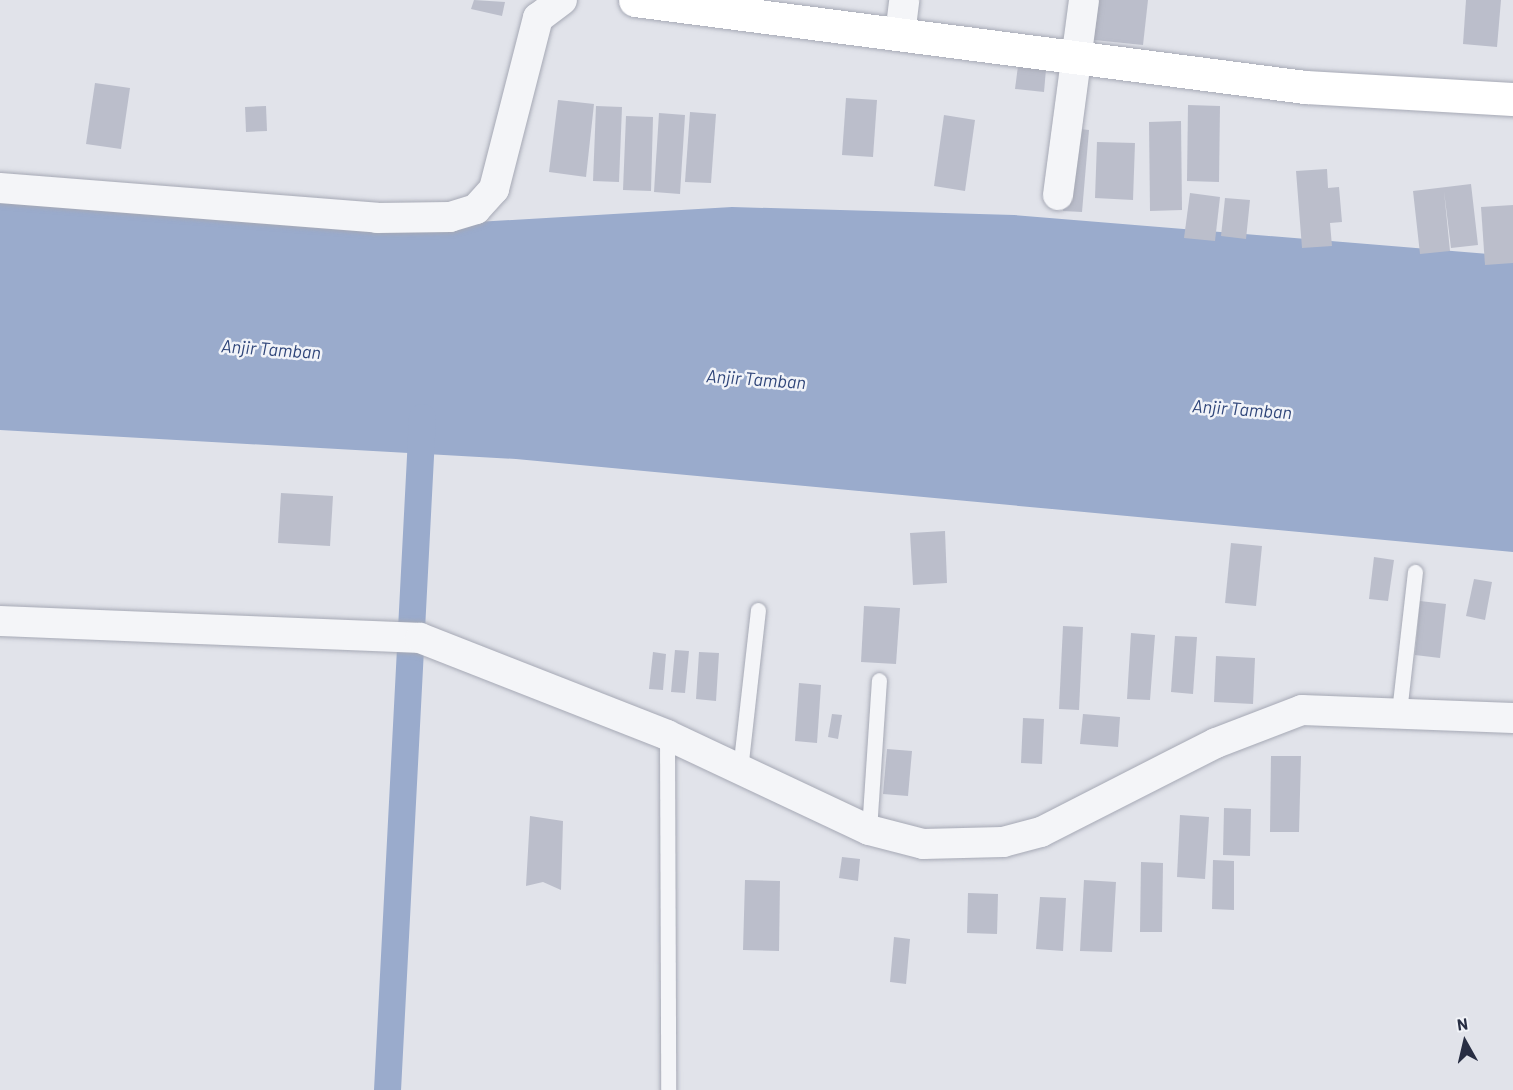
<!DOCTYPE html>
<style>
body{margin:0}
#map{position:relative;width:1513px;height:1090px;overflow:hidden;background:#e1e3ea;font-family:Barlow,sans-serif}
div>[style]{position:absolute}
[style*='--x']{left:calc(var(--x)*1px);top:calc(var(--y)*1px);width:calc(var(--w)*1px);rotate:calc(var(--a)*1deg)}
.water>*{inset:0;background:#9aabcc}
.canal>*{height:27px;margin:-13.5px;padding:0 13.5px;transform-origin:13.5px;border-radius:13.5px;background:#9aabcc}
.building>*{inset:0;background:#bbbecb}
.roads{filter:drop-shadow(0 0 2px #a6a9b5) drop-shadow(0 0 2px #a6a9b5)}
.lane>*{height:15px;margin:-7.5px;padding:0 7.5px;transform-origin:7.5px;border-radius:7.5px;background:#f4f5f8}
.street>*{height:30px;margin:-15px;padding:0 15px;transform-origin:15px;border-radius:15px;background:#f4f5f8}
.secondary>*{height:33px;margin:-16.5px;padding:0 16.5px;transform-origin:16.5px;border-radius:16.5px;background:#fff}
span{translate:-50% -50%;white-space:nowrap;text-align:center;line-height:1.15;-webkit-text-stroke:5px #f1f3f8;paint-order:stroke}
.water-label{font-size:18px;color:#30467a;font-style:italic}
.north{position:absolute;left:1435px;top:1012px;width:60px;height:60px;-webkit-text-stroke:4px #f1f3f8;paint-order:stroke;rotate:352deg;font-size:16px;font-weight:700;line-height:24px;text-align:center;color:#282e43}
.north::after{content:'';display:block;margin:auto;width:21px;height:27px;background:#282e43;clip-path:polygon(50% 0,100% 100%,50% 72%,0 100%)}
</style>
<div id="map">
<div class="water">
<i style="clip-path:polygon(0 200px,375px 228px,732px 207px,1014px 215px,1513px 256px,1513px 552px,516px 459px,0 430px)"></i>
</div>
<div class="canal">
<i style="--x:387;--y:1090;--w:674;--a:-87.02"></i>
</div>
<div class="building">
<i style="clip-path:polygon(474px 0,505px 2px,502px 16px,471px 9px)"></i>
<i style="clip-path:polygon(1098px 0,1148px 0,1143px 45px,1094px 40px)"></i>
<i style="clip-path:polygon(1466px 0,1501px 0,1497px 47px,1463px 44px)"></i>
<i style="clip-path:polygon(1018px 66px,1046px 69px,1044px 92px,1015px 89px)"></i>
<i style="clip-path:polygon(95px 83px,130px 88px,121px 149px,86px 144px)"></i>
<i style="clip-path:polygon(846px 98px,877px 100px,873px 157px,842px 155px)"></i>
<i style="clip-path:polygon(558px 100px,594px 104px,586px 177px,549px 172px)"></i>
<i style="clip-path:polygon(1188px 105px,1220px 106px,1219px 182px,1187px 181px)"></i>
<i style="clip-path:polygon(266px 106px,267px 131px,246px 132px,245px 107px)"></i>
<i style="clip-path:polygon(596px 106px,622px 107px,619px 182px,593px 181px)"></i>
<i style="clip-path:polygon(690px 112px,716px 114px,711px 183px,685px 182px)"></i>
<i style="clip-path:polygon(659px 113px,685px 115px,680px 194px,654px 192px)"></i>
<i style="clip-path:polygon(944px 115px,975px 120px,965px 191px,934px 186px)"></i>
<i style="clip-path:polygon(626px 116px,653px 117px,651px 191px,623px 190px)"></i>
<i style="clip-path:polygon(1181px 121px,1182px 210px,1150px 211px,1149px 122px)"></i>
<i style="clip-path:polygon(1070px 128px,1089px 130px,1082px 212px,1063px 211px)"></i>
<i style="clip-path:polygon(1097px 142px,1135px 143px,1133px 200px,1095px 198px)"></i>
<i style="clip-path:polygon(1327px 169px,1328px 188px,1339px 187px,1342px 222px,1330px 223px,1332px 246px,1302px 248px,1296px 171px)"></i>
<i style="clip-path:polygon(1471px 184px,1478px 245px,1451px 248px,1444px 191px,1450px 251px,1420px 254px,1413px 191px)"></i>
<i style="clip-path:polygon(1190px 193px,1220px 197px,1215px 241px,1184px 238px)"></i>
<i style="clip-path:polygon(1225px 198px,1250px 200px,1246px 239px,1221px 236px)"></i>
<i style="clip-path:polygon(1513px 205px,1513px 263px,1485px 265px,1481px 207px)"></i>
<i style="clip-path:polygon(281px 493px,333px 496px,330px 546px,278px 543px)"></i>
<i style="clip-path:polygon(945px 531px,947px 583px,913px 585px,910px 533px)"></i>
<i style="clip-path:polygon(1231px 543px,1262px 546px,1256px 606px,1225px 603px)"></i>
<i style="clip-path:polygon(1374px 557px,1394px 560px,1388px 601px,1369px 599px)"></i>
<i style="clip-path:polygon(1474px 579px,1492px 582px,1485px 620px,1466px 616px)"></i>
<i style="clip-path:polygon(1420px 601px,1446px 604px,1440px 658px,1415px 655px)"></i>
<i style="clip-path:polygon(864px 606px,900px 608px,896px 664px,861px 662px)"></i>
<i style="clip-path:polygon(1063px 626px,1083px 627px,1079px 710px,1059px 709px)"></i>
<i style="clip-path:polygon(1131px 633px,1155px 635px,1150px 700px,1127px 699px)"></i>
<i style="clip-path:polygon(1175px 636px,1197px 637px,1193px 694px,1171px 692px)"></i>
<i style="clip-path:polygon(675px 650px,689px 651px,685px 693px,671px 692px)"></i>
<i style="clip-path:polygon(653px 652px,666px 654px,663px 690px,649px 689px)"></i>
<i style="clip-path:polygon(699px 652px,719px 653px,716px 701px,696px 699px)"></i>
<i style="clip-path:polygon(1216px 656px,1255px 658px,1253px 704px,1214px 702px)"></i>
<i style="clip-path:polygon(799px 683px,821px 685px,817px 743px,795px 741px)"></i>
<i style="clip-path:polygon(832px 714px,842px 715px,838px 739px,828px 737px)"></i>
<i style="clip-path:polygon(1083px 714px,1120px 717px,1118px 747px,1080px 744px)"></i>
<i style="clip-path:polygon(1023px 718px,1044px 719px,1042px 764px,1021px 763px)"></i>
<i style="clip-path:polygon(887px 749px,912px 751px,908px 796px,883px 794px)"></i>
<i style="clip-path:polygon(1271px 756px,1301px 756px,1299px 832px,1270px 832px)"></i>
<i style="clip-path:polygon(1224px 808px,1251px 809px,1250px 856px,1223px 855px)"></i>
<i style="clip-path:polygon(1180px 815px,1209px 817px,1205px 879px,1177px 877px)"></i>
<i style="clip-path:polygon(530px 816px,563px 821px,561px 890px,543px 882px,526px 886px)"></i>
<i style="clip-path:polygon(842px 857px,860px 859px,858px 881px,839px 878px)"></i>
<i style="clip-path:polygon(1213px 860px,1234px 861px,1234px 910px,1212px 909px)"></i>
<i style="clip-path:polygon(1141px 862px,1163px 863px,1162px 932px,1140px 932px)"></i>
<i style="clip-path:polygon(745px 880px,780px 881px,779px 951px,743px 950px)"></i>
<i style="clip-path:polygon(1084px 880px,1116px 882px,1112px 952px,1080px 951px)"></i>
<i style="clip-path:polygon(968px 893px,998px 894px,997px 934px,967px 933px)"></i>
<i style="clip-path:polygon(1040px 897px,1066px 898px,1063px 951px,1036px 949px)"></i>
<i style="clip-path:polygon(894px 937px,910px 939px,906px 984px,890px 982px)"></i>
</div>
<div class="roads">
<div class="lane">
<i style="--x:1399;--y:712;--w:141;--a:-83.5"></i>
<i style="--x:667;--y:735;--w:355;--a:89.8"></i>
<i style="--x:740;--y:770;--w:161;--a:-83.6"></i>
<i style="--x:869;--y:830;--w:150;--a:-86.2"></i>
</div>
<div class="street">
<i style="--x:900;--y:35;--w:35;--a:-83"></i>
<i style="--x:0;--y:188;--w:378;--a:4.5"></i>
<i style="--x:377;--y:218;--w:73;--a:-0.8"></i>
<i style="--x:450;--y:217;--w:27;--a:-17"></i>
<i style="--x:476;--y:209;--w:27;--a:-48"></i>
<i style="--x:494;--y:189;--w:177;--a:-75.6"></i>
<i style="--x:538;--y:18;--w:30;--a:-37"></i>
<i style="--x:1058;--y:195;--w:197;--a:-82.4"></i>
<i style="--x:0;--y:621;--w:420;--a:2.3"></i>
<i style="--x:420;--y:638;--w:265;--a:21.4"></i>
<i style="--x:667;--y:735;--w:223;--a:25.2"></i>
<i style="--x:869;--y:830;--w:56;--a:14.5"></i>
<i style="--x:923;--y:844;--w:80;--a:-1.4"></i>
<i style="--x:1003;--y:842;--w:39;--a:-15"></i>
<i style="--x:1041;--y:832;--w:196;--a:-27"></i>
<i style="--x:1216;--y:743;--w:92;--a:-21"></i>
<i style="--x:1302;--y:710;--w:211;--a:2.2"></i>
</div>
<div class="secondary">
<i style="--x:635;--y:0;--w:676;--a:7.4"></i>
<i style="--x:1305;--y:87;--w:208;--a:3.3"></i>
</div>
</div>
<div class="water-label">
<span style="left:271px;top:349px;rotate:4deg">Anjir Tamban</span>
<span style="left:756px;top:379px;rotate:4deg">Anjir Tamban</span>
<span style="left:1242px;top:409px;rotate:4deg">Anjir Tamban</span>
</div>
<div class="north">N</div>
</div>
